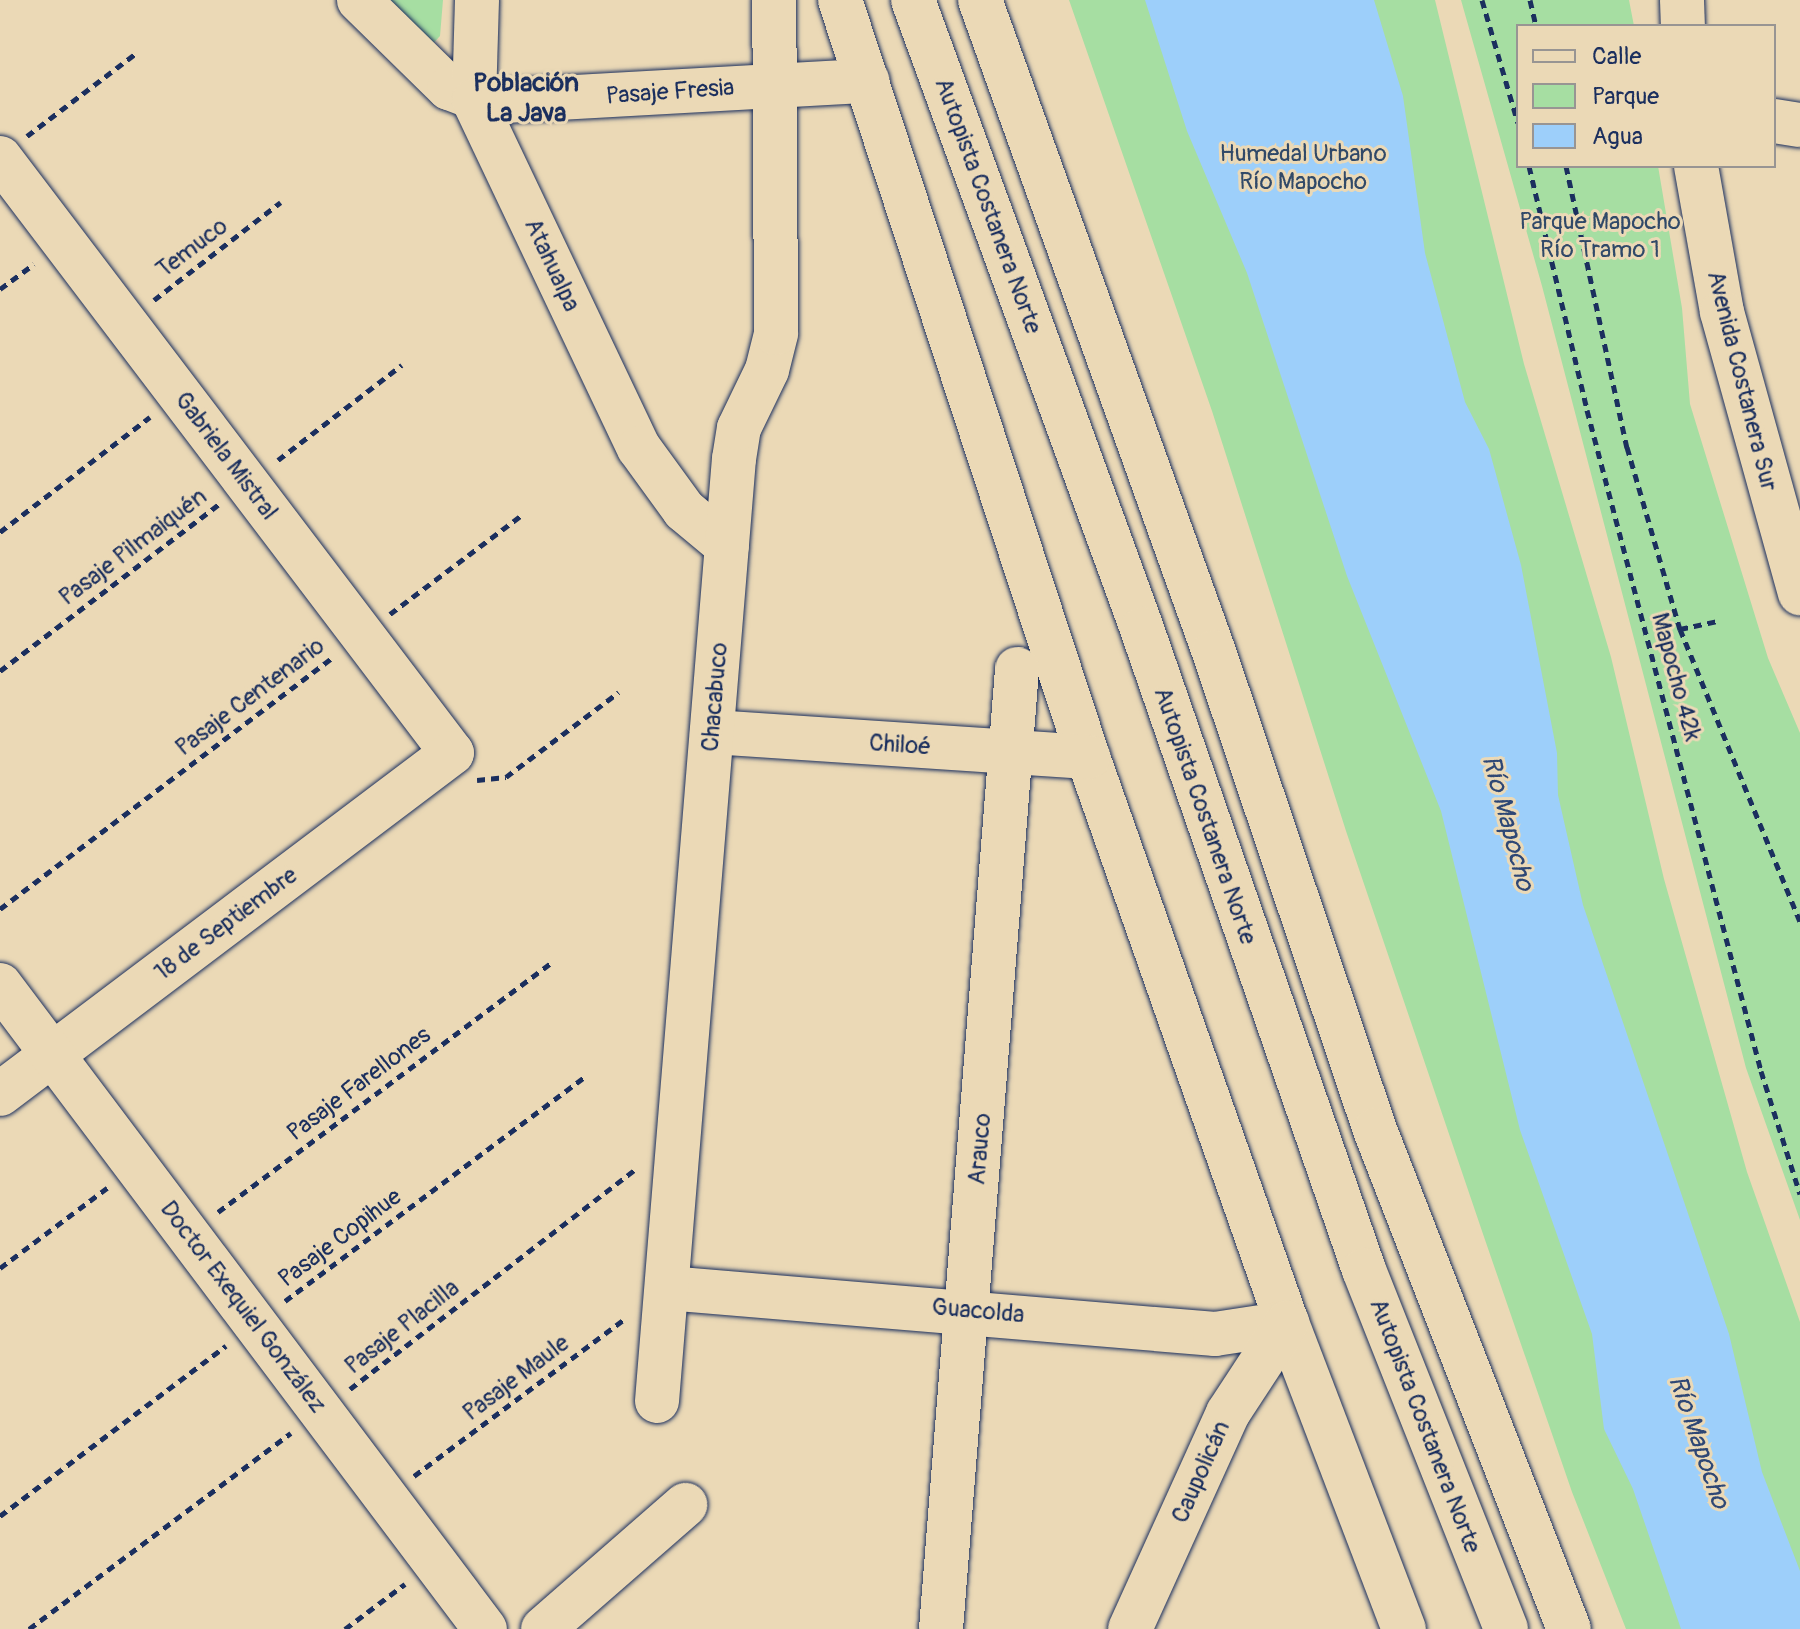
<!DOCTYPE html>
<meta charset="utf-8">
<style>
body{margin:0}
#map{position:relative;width:1800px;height:1629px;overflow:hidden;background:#ebd9b6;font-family:Pangolin,sans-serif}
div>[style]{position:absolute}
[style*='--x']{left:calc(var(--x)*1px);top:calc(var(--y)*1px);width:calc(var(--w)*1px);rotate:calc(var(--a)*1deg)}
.green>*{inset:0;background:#a6dea2}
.water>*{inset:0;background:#9dcffa}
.path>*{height:5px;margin-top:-2.5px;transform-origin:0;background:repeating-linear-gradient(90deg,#1b2f5e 0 8px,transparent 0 14px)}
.roads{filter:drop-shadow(0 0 2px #1b2f5e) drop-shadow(0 0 2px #1b2f5e)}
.minor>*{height:44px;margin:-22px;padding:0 22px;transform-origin:22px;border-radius:22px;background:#ebd9b6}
.major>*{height:44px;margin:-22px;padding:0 22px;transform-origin:22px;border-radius:22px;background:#ebd9b6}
.highway>*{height:44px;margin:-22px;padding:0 22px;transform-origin:22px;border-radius:22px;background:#ebd9b6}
span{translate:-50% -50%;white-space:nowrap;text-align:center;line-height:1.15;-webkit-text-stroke:6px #ebd9b6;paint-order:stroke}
.street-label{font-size:24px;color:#1b2f5e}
.park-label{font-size:24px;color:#304968}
.neighbourhood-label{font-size:26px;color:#1b2f5e;font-weight:700}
.water-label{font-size:26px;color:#2e4775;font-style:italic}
.legend{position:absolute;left:1516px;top:24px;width:260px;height:144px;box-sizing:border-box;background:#ebd9b6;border:2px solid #989593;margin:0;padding:10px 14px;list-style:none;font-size:24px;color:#1b2f5e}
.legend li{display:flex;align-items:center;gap:16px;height:40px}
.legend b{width:40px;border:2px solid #989593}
</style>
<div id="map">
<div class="green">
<i style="clip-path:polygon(375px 0,443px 0,440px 36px,428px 49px)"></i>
<i style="clip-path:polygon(1069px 0,1435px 0,1524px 364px,1611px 657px,1664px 879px,1747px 1172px,1800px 1322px,1800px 1629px,1626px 1629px,1572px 1492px,1483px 1234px,1346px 831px,1212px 411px)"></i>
<i style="clip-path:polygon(1461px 0,1629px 0,1634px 26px,1518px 26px,1518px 166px,1658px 166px,1682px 308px,1690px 404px,1768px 658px,1800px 733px,1800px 1220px,1746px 1068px,1542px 286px)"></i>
</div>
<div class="water">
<i style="clip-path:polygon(1145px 0,1374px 0,1403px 96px,1425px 253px,1465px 402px,1489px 449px,1521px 565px,1557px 753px,1558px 795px,1583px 905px,1729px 1334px,1762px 1472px,1800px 1571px,1800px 1629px,1681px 1629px,1633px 1489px,1604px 1429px,1592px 1334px,1520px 1130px,1441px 811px,1347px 576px,1247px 273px,1187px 131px)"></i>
</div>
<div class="path">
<i style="--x:1482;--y:0;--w:128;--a:73.7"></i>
<i style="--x:1530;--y:0;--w:27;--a:77"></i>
<i style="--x:27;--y:136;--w:136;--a:-37.2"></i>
<i style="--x:1529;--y:166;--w:251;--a:76.6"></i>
<i style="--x:1587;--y:410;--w:684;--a:75.25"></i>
<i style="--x:1761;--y:1071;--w:129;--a:72.4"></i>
<i style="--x:1566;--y:166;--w:288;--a:77.8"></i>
<i style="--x:1627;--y:447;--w:190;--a:73.8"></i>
<i style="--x:1680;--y:629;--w:316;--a:67.7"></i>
<i style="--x:0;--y:289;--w:42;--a:-36.3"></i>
<i style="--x:154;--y:300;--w:160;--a:-37.7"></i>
<i style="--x:278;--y:460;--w:156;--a:-37.5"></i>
<i style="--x:0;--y:532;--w:189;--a:-37.5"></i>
<i style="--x:390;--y:614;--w:166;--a:-36.9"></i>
<i style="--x:1680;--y:629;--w:38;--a:-12"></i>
<i style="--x:0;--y:671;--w:275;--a:-37.3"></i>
<i style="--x:477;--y:780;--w:29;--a:-6"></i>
<i style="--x:506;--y:777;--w:141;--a:-37"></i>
<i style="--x:0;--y:909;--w:419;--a:-37.1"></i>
<i style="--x:218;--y:1212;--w:417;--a:-36.8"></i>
<i style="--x:0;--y:1268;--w:134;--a:-36.8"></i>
<i style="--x:285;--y:1301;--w:377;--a:-36.8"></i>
<i style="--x:350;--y:1389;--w:362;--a:-37.6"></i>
<i style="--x:414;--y:1476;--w:263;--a:-36.7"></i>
<i style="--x:0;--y:1516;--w:283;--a:-37"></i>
<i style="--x:29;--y:1629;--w:327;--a:-36.8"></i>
<i style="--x:345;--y:1629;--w:75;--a:-36.9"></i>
</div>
<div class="roads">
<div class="minor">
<i style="--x:359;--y:0;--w:126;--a:44.4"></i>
<i style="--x:449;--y:88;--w:40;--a:21"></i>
<i style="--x:486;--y:102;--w:382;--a:-3.2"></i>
<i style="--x:477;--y:0;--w:101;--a:91.7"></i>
<i style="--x:474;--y:101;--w:384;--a:64.6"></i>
<i style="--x:639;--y:448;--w:77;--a:54"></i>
<i style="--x:684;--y:510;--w:56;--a:39.9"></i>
<i style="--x:840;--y:0;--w:797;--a:71.86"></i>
<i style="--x:1088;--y:757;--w:600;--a:70.63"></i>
<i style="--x:1287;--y:1323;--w:328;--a:69.1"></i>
<i style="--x:1774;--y:121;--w:26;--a:9"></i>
<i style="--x:0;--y:158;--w:747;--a:52.78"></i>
<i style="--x:452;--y:753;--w:566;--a:142.97"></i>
<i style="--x:712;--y:732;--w:377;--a:3.8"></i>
<i style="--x:0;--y:985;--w:806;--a:53.02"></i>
<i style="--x:667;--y:1288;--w:550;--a:4.8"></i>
<i style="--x:1215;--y:1334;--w:73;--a:-8.7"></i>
<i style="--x:657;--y:1401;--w:945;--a:-85.33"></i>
<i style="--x:734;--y:459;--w:31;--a:-81"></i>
<i style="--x:739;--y:428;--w:64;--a:-64.2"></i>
<i style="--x:767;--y:370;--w:38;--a:-76"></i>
<i style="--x:776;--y:333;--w:333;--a:-90.3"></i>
<i style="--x:543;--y:1629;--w:189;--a:-41.1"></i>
<i style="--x:941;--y:1629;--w:963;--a:-85.47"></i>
<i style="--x:1130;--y:1629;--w:237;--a:-65.6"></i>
<i style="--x:1228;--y:1413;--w:108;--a:-56.8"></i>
</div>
<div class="major">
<i style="--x:1682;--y:0;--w:26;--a:88"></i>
<i style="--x:1696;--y:166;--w:148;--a:79.9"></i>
<i style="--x:1722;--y:312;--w:292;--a:74.5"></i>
</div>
<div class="highway">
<i style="--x:913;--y:0;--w:669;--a:69.99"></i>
<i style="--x:1142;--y:629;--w:678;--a:70.9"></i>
<i style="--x:1364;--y:1270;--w:386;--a:68.4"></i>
<i style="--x:980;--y:0;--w:693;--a:70.26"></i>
<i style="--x:1214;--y:652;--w:504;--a:71.39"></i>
<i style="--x:1375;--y:1130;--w:535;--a:68.76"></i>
</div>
</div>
<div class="street-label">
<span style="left:670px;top:92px;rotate:-4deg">Pasaje Fresia</span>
<span style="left:988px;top:206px;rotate:70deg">Autopista Costanera Norte</span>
<span style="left:192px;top:248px;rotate:-37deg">Temuco</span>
<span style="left:552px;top:265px;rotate:65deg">Atahualpa</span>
<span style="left:1742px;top:381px;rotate:76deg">Avenida Costanera Sur</span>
<span style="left:226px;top:456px;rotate:53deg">Gabriela Mistral</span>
<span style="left:133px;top:547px;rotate:-37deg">Pasaje Pilmaiquén</span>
<span style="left:1676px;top:677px;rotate:75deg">Mapocho 42k</span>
<span style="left:250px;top:697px;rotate:-37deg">Pasaje Centenario</span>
<span style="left:715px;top:697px;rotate:-85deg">Chacabuco</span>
<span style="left:900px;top:745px;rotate:4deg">Chiloé</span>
<span style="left:1205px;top:816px;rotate:71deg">Autopista Costanera Norte</span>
<span style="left:226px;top:924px;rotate:-37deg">18 de Septiembre</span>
<span style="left:359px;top:1084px;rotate:-37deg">Pasaje Farellones</span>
<span style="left:980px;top:1149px;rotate:-85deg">Arauco</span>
<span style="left:340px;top:1238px;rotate:-37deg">Pasaje Copihue</span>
<span style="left:243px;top:1307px;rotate:53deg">Doctor Exequiel González</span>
<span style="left:978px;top:1311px;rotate:5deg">Guacolda</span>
<span style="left:402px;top:1327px;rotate:-38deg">Pasaje Placilla</span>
<span style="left:516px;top:1378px;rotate:-37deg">Pasaje Maule</span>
<span style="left:1425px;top:1426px;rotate:69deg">Autopista Costanera Norte</span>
<span style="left:1201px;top:1472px;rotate:-66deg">Caupolicán</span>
</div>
<div class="park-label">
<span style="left:1303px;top:168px">Humedal Urbano<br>Río Mapocho</span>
<span style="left:1600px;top:236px">Parque Mapocho<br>Río Tramo 1</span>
</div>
<div class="neighbourhood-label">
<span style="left:526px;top:99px">Población<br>La Java</span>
</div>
<div class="water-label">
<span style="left:1507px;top:823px;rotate:75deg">Río Mapocho</span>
<span style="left:1698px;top:1442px;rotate:71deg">Río Mapocho</span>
</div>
<ul class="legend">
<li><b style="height:10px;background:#ebd9b6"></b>Calle</li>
<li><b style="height:22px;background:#a6dea2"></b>Parque</li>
<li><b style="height:22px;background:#9dcffa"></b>Agua</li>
</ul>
</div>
